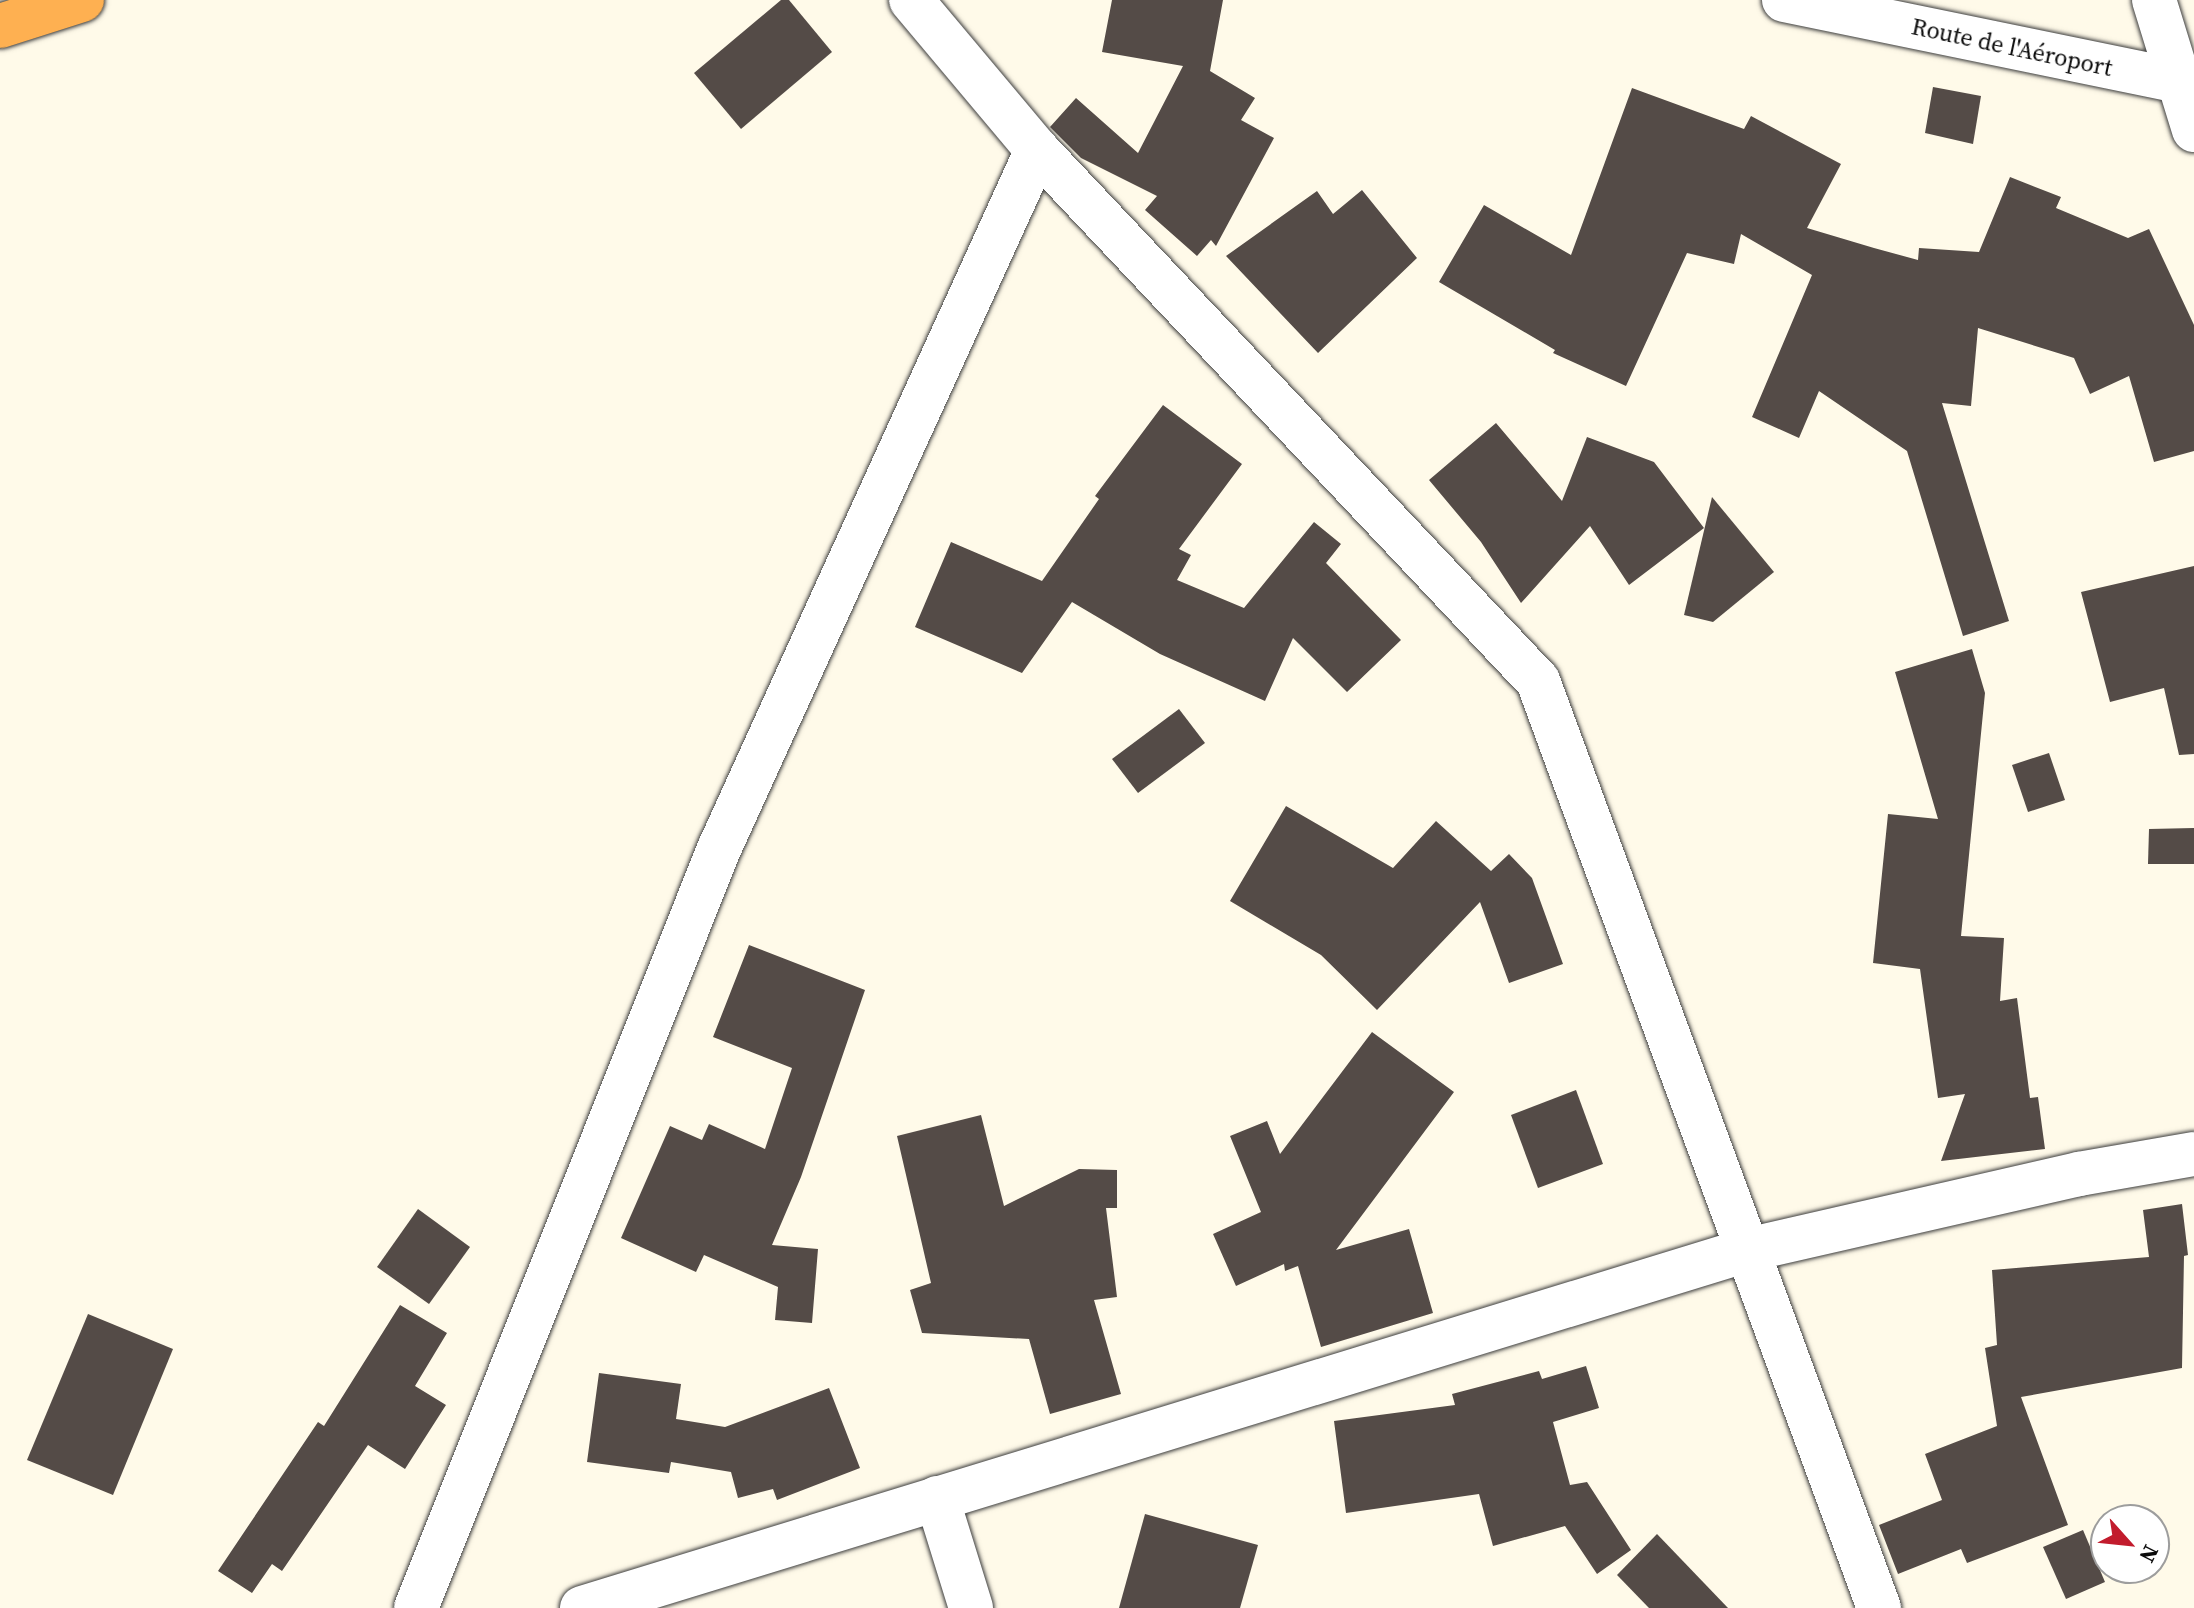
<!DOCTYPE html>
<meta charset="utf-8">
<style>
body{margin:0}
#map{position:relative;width:2194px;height:1608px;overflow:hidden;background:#fffae9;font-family:"Source Serif 4",serif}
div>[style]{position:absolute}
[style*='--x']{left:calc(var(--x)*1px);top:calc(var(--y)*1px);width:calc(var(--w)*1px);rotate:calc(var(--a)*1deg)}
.building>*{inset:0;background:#544b47}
.roads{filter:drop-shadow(0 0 2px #3e3e3e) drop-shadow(0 0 2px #3e3e3e)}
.minor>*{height:44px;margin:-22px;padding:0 22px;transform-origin:22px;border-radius:22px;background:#fff}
.tertiary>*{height:44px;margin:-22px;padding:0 22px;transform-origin:22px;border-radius:22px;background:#fff}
.trunk>*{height:44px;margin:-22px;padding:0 22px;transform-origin:22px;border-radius:22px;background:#feb051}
span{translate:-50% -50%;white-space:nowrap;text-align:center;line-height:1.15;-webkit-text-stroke:8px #fff;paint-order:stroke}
.street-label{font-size:24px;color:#0b0b0b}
.north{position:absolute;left:2090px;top:1504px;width:80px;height:80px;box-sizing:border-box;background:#fff;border:2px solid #9d9d9d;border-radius:50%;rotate:117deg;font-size:22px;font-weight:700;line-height:32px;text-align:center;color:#0b0b0b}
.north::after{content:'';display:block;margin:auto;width:28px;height:36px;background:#c21c2d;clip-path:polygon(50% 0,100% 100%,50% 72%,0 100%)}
</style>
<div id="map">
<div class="building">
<i style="clip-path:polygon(781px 0,789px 0,832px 52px,741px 129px,694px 73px)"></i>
<i style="clip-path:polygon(1112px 0,1223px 0,1210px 71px,1255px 98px,1241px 120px,1274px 138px,1216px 246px,1211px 240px,1197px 256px,1145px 210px,1157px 196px,1081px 158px,1050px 127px,1076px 98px,1138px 153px,1183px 66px,1102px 52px)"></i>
<i style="clip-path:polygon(1933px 87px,1981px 96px,1973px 144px,1925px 133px)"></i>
<i style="clip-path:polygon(1632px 88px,1744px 129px,1751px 116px,1841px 164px,1807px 228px,1874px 248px,1918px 260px,1919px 248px,1979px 252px,2010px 177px,2061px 197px,2056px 208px,2128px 238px,2149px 229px,2194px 325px,2194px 451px,2154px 462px,2129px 376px,2090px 394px,2074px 358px,1978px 328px,1971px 406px,1942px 403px,2009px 621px,1963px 636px,1907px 451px,1819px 391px,1799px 438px,1752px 417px,1812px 275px,1741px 234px,1734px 264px,1687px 253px,1626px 386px,1553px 353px,1555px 350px,1439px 282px,1484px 205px,1571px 255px)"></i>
<i style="clip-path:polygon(1362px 190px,1417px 258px,1318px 353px,1226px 256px,1317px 191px,1333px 214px)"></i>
<i style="clip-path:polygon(1163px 405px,1242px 464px,1179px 549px,1191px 555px,1177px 580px,1244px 608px,1314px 522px,1341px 544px,1326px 563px,1401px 640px,1347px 692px,1293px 638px,1265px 701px,1160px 654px,1072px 602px,1022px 673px,915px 627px,951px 542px,1042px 581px,1099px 499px,1095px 496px)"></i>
<i style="clip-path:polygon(1496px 423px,1562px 501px,1587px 437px,1654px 462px,1704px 528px,1629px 585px,1590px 526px,1521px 603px,1481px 542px,1429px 480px)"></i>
<i style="clip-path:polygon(1712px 497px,1774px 572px,1713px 622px,1684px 615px)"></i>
<i style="clip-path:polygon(2194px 566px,2194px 754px,2179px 755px,2164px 688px,2110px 702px,2081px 592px)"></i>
<i style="clip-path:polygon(1972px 649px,1985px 693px,1961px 936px,2004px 938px,2000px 1001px,2017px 998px,2030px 1098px,2038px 1097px,2045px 1149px,1941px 1161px,1965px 1094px,1938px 1098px,1920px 969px,1873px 963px,1888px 814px,1938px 819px,1895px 672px)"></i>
<i style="clip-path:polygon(1179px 709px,1205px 743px,1138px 793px,1112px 759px)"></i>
<i style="clip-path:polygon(2049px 753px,2065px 800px,2028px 812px,2012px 765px)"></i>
<i style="clip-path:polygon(1286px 806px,1393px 868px,1436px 821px,1491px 871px,1509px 854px,1532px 878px,1563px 964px,1509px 983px,1480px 902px,1377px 1010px,1321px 955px,1230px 901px)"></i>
<i style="clip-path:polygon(2194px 828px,2194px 864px,2148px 864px,2149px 829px)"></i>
<i style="clip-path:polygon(749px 945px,865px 990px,801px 1177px,772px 1245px,818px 1249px,812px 1323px,775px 1320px,778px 1287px,704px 1255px,696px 1272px,621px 1238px,670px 1126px,702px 1140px,709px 1124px,765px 1149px,792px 1068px,713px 1037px)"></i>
<i style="clip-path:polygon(1372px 1032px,1454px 1092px,1336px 1250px,1409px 1229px,1433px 1313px,1321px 1347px,1298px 1266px,1285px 1271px,1284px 1264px,1236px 1286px,1213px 1234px,1261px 1212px,1230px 1136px,1267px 1121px,1280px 1154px)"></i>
<i style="clip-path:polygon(1576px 1090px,1603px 1164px,1538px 1188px,1511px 1115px)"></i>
<i style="clip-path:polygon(981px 1115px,1004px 1206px,1079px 1169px,1117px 1170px,1117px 1208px,1106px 1208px,1117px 1297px,1094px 1300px,1121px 1394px,1050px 1414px,1029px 1339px,922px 1333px,910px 1290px,931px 1283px,897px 1136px)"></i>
<i style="clip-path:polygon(2182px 1204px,2188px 1255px,2184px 1256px,2182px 1368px,2021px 1397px,2068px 1525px,1967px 1563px,1961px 1549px,1898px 1574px,1879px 1525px,1942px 1500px,1925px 1454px,1997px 1426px,1985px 1348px,1997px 1345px,1992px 1270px,2149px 1257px,2143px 1210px)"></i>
<i style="clip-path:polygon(418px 1209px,470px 1247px,429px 1304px,377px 1267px)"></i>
<i style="clip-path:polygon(400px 1305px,447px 1333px,415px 1386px,446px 1405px,405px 1469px,368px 1445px,282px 1571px,272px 1564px,252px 1593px,218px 1571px,318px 1422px,324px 1426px)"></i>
<i style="clip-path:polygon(88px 1314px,173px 1349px,113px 1495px,27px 1460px)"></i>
<i style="clip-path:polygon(1586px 1366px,1599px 1408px,1553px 1422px,1570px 1485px,1587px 1482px,1631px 1550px,1597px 1574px,1565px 1526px,1493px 1546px,1479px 1494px,1346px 1513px,1334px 1421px,1455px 1405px,1452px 1394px,1539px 1371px,1542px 1379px)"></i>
<i style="clip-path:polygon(599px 1373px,681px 1384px,676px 1419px,725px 1427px,829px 1388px,860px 1468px,777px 1500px,773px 1489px,738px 1498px,731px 1472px,671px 1462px,669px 1473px,587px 1462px)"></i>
<i style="clip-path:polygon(1145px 1514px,1258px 1545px,1240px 1608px,1119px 1608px)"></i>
<i style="clip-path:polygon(2083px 1530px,2105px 1582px,2066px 1599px,2043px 1547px)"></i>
<i style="clip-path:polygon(1657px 1534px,1728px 1608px,1649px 1608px,1617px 1575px)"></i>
</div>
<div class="roads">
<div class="minor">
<i style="--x:1784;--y:0;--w:419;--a:11.6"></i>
<i style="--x:2154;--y:0;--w:136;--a:72.9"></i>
<i style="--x:1037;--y:150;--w:730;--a:46.67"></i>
<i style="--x:1538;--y:681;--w:988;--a:69.8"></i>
<i style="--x:937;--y:1498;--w:115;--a:72.8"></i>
<i style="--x:582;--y:1608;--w:1219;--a:-17.08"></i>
<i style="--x:1747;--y:1250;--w:341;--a:-12.9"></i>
<i style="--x:2079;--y:1174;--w:117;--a:-9.9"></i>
</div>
<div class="tertiary">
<i style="--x:416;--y:1608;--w:817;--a:-68.24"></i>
<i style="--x:719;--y:849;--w:768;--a:-65.54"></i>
<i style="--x:1037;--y:150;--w:196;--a:-130"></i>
</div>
<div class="trunk">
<i style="--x:0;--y:26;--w:86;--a:-17.6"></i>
</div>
</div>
<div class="street-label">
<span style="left:2012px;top:47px;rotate:12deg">Route de l'Aéroport</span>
</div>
<div class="north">N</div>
</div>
